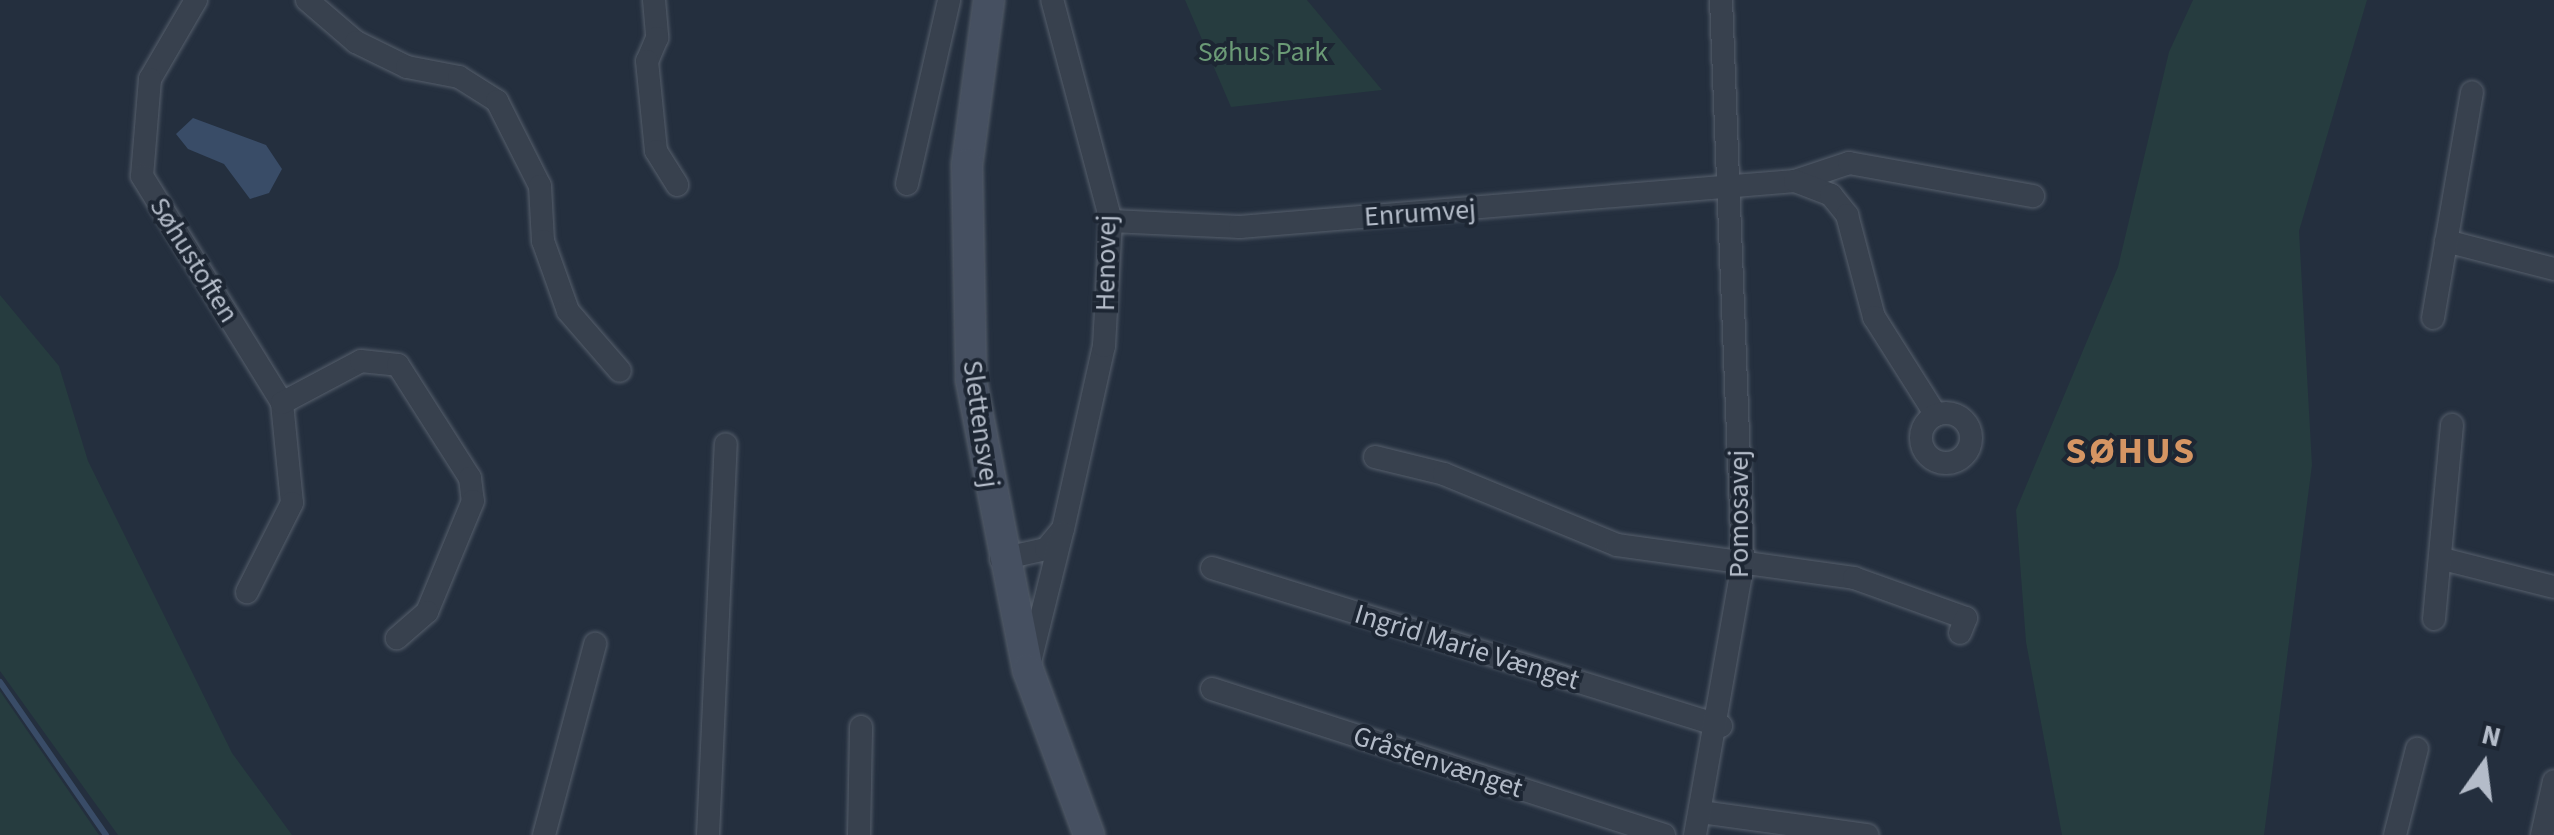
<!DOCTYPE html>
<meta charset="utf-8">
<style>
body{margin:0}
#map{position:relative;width:2554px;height:835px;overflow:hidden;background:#242f3e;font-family:"Source Sans 3",sans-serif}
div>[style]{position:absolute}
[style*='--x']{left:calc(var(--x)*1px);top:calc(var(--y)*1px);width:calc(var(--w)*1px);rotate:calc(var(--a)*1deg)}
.green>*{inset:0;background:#263c3f}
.water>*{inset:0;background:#394c67}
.stream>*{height:6px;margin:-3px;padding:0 3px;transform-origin:3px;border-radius:3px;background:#394c67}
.roads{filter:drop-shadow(0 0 2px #565f6c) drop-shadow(0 0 2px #565f6c)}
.street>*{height:22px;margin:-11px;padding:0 11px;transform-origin:11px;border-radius:11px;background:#38414e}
.street>.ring{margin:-11px;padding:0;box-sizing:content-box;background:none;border:22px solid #38414e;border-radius:50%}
.secondary>*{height:30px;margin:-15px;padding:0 15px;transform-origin:15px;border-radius:15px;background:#465061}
span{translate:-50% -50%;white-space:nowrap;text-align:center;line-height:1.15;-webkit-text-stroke:8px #1d2633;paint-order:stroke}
.park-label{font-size:28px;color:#6b9a76}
.street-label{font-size:28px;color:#b4bcc9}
.district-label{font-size:38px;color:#d59563;font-weight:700;letter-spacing:2.5px}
.north{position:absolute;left:2434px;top:715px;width:100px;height:100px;-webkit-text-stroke:8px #1d2633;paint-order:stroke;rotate:14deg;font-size:28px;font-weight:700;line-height:40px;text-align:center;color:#b4bcc9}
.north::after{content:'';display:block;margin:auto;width:35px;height:45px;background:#b4bcc9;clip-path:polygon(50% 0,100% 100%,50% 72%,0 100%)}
</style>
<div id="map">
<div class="green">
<i style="clip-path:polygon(1185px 0,1307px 0,1382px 90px,1231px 107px)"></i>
<i style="clip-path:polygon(2193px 0,2367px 0,2299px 231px,2312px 465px,2264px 835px,2062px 835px,2026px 642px,2016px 510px,2118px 267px,2169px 52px)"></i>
<i style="clip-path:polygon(0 295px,59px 366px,88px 461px,232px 753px,292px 835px,118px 835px,0 671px)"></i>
<i style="clip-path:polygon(0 691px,99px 835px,0 835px)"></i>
</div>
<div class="water">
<i style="clip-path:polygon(193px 118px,266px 145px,282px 169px,269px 193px,250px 199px,224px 164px,188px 149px,176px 134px)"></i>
</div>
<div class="stream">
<i style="--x:0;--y:682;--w:186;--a:55.3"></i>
</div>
<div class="roads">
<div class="street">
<i style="--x:196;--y:0;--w:91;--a:120.2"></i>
<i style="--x:150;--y:79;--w:97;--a:94.7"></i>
<i style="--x:142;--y:176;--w:267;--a:58.3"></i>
<i style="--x:282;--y:403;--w:100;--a:84.3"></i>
<i style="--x:292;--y:503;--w:100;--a:116.8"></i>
<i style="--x:307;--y:0;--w:65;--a:40.6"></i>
<i style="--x:356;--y:42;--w:57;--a:26.1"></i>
<i style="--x:407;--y:67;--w:53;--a:10.9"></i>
<i style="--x:459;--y:77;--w:45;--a:32.3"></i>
<i style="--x:497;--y:101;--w:95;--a:63.2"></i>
<i style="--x:540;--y:186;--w:55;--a:86.9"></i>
<i style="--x:543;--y:241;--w:74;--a:70.3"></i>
<i style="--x:568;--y:311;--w:79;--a:49.1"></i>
<i style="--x:654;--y:0;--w:38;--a:85"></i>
<i style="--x:657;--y:38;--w:25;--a:113"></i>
<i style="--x:647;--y:61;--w:90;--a:84.3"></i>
<i style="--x:656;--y:151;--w:40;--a:58"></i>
<i style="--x:1795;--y:181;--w:57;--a:-18.4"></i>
<i style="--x:1849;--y:163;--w:187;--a:10.2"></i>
<i style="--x:907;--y:184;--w:189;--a:-77.1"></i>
<i style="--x:1111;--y:221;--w:129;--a:2.7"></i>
<i style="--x:1240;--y:227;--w:557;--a:-4.74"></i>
<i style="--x:1795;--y:181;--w:39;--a:21"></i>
<i style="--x:1831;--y:195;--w:26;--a:51"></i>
<i style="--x:1847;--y:215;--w:106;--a:75.2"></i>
<i style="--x:1874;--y:317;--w:116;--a:57.7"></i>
<i style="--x:2446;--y:241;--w:112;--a:14.5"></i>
<i style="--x:2433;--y:318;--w:229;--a:-80.2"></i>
<i style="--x:282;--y:403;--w:89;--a:-28"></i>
<i style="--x:361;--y:361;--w:37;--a:6"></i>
<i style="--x:398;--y:365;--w:134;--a:57.5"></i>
<i style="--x:470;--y:478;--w:23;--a:83"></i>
<i style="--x:473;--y:501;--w:120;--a:112.5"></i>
<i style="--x:427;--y:612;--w:40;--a:139"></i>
<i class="ring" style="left:1921px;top:413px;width:28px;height:28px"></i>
<i style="--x:1375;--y:457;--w:71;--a:13.8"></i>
<i style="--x:1444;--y:474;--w:187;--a:22.3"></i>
<i style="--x:1617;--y:545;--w:239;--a:7.9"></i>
<i style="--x:1854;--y:578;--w:119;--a:19.7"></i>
<i style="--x:1966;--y:618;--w:16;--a:112"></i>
<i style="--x:1001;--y:559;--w:46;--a:-12.5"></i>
<i style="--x:1046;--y:549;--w:26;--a:-50"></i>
<i style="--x:1063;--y:529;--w:188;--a:-77.4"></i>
<i style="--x:1104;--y:346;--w:125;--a:-86.8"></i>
<i style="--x:1111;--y:221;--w:229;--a:-104.9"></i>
<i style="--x:2443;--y:559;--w:114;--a:14.2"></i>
<i style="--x:1212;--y:568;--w:533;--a:17.24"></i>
<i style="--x:2434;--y:619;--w:195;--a:-84.7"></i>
<i style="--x:1030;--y:662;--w:133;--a:-76.1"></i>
<i style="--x:1212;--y:689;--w:475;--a:17.9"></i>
<i style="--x:1701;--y:812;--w:168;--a:7.9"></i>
<i style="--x:544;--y:835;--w:198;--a:-75"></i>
<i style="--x:708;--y:835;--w:391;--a:-87.4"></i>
<i style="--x:859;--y:835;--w:108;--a:-88.9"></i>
<i style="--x:1695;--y:835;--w:277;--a:-80"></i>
<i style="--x:1743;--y:562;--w:562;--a:-92.24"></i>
<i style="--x:2395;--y:835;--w:89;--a:-75.7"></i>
<i style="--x:2542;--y:835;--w:55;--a:-77.5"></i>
</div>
<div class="secondary">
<i style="--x:989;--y:0;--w:165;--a:97.6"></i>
<i style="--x:967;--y:164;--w:216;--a:88.9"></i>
<i style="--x:971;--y:380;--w:296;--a:78.9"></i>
<i style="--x:1028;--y:670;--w:176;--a:69.7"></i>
</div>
</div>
<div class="park-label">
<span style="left:1263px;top:52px">Søhus Park</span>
</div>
<div class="street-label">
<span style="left:1420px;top:213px;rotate:-4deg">Enrumvej</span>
<span style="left:194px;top:260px;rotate:58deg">Søhustoften</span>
<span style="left:1106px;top:263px;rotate:-89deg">Henovej</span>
<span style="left:981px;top:424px;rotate:82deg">Slettensvej</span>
<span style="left:1739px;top:514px;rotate:-90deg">Pomosavej</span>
<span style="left:1467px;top:647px;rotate:17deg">Ingrid Marie Vænget</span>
<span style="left:1438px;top:762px;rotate:18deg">Gråstenvænget</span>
</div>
<div class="district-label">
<span style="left:2131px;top:452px">SØHUS</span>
</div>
<div class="north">N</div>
</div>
